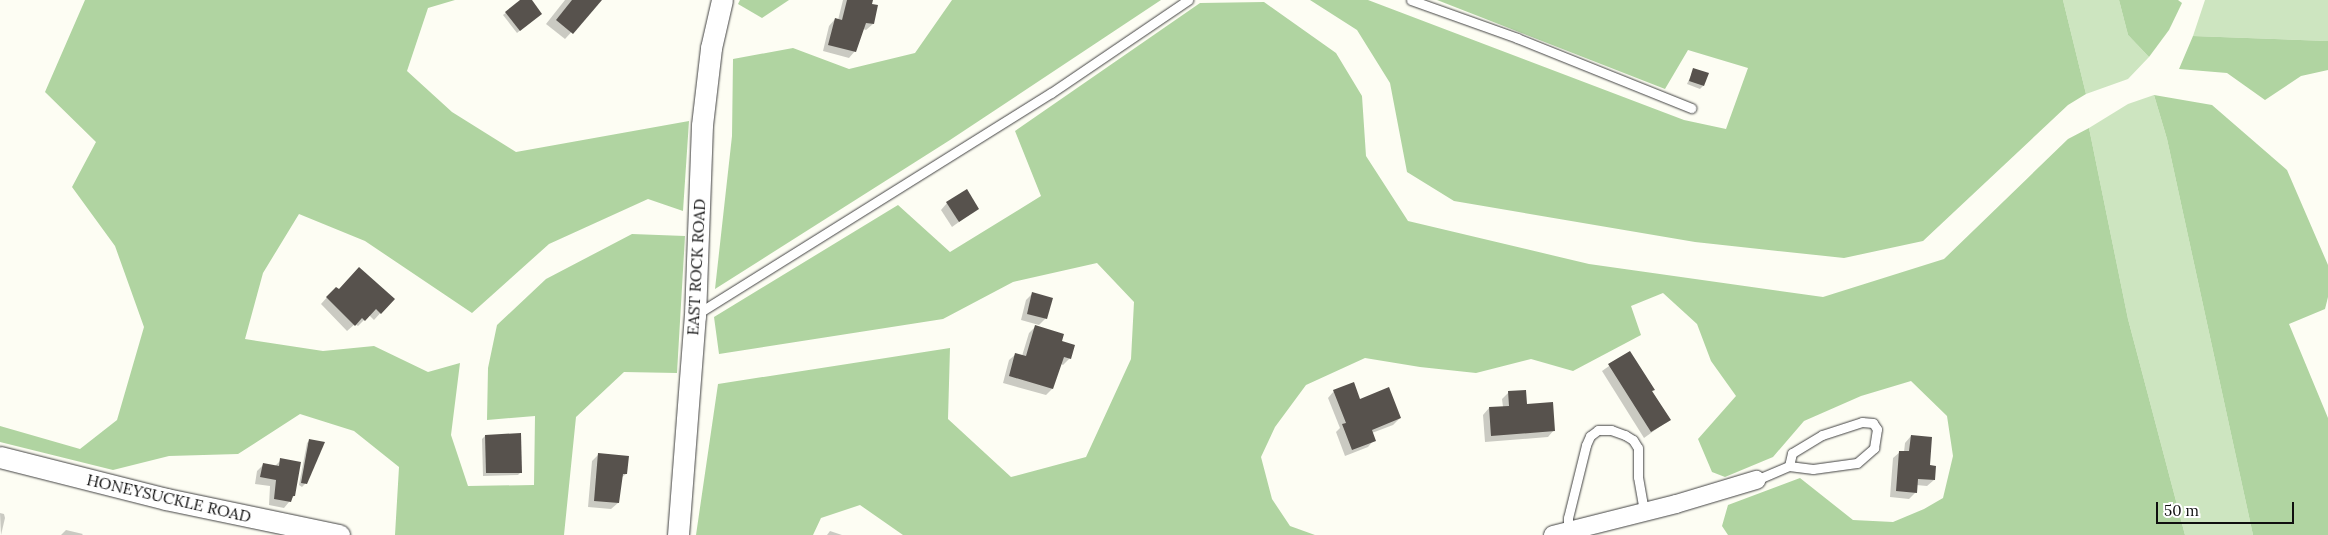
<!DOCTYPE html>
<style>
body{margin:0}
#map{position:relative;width:2328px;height:535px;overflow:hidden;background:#fdfdf3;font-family:Lora,serif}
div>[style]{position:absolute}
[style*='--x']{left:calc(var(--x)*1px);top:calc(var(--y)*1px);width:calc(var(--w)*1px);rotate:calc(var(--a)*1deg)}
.green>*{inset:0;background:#cde5c0}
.forest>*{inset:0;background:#b0d4a1}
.shadow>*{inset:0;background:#0003}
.building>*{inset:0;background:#57524d}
.roads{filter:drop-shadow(0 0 1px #424242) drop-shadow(0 0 1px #424242)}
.service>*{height:9px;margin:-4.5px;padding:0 4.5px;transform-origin:4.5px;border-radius:4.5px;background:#fff}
.minor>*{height:18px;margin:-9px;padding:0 9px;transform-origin:9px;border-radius:9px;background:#fff}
.tertiary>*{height:21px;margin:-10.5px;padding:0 10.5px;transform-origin:10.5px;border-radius:10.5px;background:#fff}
span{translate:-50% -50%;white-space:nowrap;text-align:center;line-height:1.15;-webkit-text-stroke:5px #fff;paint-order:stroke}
.street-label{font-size:16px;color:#0f0f0f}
.scale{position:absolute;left:2156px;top:502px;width:138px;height:22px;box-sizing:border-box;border:2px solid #0f0f0f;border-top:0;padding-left:6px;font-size:15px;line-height:18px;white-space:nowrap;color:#0f0f0f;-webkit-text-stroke:4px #fff;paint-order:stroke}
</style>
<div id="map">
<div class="green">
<i style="clip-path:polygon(2063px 0,2119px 0,2128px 35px,2149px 57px,2128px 79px,2086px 94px)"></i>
<i style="clip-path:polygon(2205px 0,2328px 0,2328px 41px,2193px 36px)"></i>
<i style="clip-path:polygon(2154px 95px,2167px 139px,2253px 535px,2185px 535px,2128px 319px,2089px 128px,2128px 104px)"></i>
</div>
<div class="forest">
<i style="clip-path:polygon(85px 0,455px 0,428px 8px,407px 71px,452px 112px,516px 152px,689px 121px,683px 211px,648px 199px,549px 244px,472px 313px,365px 241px,299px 214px,263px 273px,245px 339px,323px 351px,374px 346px,428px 372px,460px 363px,451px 435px,468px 486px,534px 485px,535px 416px,487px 420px,488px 368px,497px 325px,546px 279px,632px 234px,685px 236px,677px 373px,624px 372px,576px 417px,564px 535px,395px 535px,399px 467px,354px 431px,300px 414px,238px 454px,169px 456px,113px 470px,0 442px,0 426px,80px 449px,117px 420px,144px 327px,115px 246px,72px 187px,96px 142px,45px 92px)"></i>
<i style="clip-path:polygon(740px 0,789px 0,762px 18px,738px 4px)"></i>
<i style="clip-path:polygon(952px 0,1161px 0,950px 140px,715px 289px,732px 136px,733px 59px,793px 48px,849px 69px,915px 53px)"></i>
<i style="clip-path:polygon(1310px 0,1368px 0,1684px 120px,1726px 129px,1748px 68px,1688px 50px,1665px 89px,1437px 0,2063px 0,2086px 94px,2068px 105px,1923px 241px,1844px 258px,1695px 242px,1454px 201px,1407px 172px,1390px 83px,1357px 30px)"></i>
<i style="clip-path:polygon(2119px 0,2178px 0,2182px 3px,2169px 30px,2149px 57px,2128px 35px)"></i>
<i style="clip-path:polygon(1264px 2px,1336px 53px,1362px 96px,1366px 156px,1408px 221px,1589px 264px,1823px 297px,1944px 259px,2068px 139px,2089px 128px,2128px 319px,2185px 535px,1728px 535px,1722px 526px,1728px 505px,1800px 478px,1853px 520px,1893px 522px,1924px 509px,1943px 498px,1953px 456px,1947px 416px,1911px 381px,1861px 396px,1804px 421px,1773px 457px,1725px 477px,1712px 472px,1698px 439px,1736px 396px,1711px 361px,1697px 324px,1663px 293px,1631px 306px,1641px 335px,1573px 371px,1531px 359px,1476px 373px,1420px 367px,1365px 358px,1306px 385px,1275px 427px,1261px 457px,1272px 499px,1290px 526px,1315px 535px,903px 535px,860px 505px,821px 518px,813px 535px,696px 535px,718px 384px,950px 348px,948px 419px,1011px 477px,1086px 457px,1131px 359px,1134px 302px,1097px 263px,1013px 282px,943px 319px,719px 354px,714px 317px,898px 205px,950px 252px,1041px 196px,1015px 131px,1200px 3px)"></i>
<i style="clip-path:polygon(2193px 36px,2328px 41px,2328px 70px,2301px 76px,2265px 100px,2227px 73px,2179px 69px)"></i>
<i style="clip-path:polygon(2154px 95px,2212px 105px,2287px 170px,2328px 265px,2328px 297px,2325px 309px,2289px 324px,2328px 418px,2328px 535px,2253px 535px,2167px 139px)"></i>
</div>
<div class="shadow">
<i style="clip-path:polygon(522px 0,531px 0,538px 16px,517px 33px,503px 15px)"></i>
<i style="clip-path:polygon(565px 0,601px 0,565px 39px,546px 24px)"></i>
<i style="clip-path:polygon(843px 0,871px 0,873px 24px,866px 30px,863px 29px,855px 51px,849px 58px,823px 51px,829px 26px,835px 19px,838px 20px)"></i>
<i style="clip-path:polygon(1694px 69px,1703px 86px,1700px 89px,1687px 84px)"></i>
<i style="clip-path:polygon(947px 203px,977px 209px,952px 227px,941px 210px)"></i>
<i style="clip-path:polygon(338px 291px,393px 299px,374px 320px,369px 315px,358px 326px,355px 324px,347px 331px,321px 304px,329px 295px)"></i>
<i style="clip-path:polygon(1032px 294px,1046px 318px,1039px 325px,1021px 320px,1026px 300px)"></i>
<i style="clip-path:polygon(1035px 327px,1061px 342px,1070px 358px,1063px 365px,1061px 364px,1052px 389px,1046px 395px,1003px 383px,1009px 360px,1016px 354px,1022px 356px,1029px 333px)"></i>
<i style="clip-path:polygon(1629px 352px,1669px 420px,1644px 438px,1602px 371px)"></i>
<i style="clip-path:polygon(1334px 391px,1359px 400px,1400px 418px,1393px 425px,1372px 433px,1374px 440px,1368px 447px,1345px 456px,1336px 432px,1340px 428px,1328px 398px)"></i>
<i style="clip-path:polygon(1509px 392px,1525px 405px,1554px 430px,1548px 437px,1485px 442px,1483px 415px,1489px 408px,1503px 407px,1502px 399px)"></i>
<i style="clip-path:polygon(485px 436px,521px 472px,518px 475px,483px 476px,482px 439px)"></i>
<i style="clip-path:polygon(1911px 436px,1934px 480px,1927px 486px,1916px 485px,1916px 492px,1909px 499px,1890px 497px,1893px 458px,1900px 452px,1904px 452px,1905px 443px)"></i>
<i style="clip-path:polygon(310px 440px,305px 484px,302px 487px,299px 485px,307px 443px)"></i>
<i style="clip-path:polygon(598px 455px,626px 474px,621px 478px,618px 503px,611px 509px,588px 507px,592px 461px)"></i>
<i style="clip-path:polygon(281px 460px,294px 496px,284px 508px,269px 505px,270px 486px,255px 484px,257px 471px,263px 465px,274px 467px)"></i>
<i style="clip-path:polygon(0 513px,4px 514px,5px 518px,1px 535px)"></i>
<i style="clip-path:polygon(66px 530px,83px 534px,82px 535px,61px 535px)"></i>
<i style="clip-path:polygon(830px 531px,842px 535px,827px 535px)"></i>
</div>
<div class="building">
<i style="clip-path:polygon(520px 0,532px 0,542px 14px,520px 31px,505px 12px)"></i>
<i style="clip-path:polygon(572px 0,602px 0,573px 34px,556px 20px)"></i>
<i style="clip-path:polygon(847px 0,873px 0,872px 4px,878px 5px,874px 24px,866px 23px,856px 52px,828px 45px,835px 18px,842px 20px)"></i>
<i style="clip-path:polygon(1693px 68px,1709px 73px,1704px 86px,1689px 81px)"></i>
<i style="clip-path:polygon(967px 189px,979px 209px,959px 222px,946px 202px)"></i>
<i style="clip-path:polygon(359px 267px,395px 299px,381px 314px,376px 309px,365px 321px,362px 318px,355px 326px,326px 297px,336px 287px,339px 289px)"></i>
<i style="clip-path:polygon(1032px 292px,1053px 298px,1047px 319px,1027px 314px)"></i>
<i style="clip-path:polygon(1035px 325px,1064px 334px,1062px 341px,1075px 345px,1071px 359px,1064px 357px,1053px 389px,1009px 376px,1015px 353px,1026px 356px)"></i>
<i style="clip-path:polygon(1630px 351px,1655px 390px,1652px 391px,1671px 420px,1651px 432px,1608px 364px)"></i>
<i style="clip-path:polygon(1354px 382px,1360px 399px,1389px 387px,1401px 418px,1372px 430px,1376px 441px,1352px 450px,1342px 424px,1346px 423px,1333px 390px)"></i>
<i style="clip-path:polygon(1526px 390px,1527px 404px,1553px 402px,1555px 431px,1491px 436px,1489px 407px,1509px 406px,1508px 391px)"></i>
<i style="clip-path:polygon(521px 433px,522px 473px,486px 473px,485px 435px)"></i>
<i style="clip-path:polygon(1911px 435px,1932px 437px,1930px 465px,1936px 466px,1935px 480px,1918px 479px,1917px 493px,1896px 491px,1899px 451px,1909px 451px)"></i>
<i style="clip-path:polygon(309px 439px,325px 442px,307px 484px,301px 483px)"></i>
<i style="clip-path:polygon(598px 453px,629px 456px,627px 474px,623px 474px,619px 503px,594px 501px)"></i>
<i style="clip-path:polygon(280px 458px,301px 462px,295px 496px,293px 496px,291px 502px,274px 499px,276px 480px,260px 477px,263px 463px,279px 466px)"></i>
</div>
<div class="roads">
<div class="service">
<i style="--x:1411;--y:0;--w:113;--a:19.7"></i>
<i style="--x:1517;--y:38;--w:188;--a:21.9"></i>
<i style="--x:697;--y:314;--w:417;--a:-32"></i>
<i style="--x:1051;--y:93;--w:166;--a:-34.2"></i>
<i style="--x:1756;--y:480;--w:36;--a:-23"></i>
<i style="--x:1789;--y:466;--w:24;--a:7"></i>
<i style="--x:1813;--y:469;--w:44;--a:-7.8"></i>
<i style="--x:1857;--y:463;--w:23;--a:-41"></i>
<i style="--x:1874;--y:448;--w:19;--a:-81"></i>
<i style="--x:1877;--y:429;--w:7;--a:-124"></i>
<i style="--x:1873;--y:423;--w:11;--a:-175"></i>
<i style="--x:1862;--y:422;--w:42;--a:162"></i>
<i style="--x:1822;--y:435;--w:35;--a:149"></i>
<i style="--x:1792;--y:453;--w:13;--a:103"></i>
<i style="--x:1568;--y:531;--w:13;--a:-90"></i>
<i style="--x:1568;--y:518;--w:75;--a:-76.1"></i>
<i style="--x:1586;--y:445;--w:10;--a:-66"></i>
<i style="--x:1590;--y:436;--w:10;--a:-37"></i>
<i style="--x:1598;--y:430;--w:13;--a:0"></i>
<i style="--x:1611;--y:430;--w:15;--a:20"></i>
<i style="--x:1625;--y:435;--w:9;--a:32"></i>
<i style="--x:1633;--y:440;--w:9;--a:58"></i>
<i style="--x:1638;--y:448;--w:29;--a:90"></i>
<i style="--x:1638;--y:477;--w:36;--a:80"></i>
</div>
<div class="minor">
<i style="--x:1553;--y:535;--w:127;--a:-14.1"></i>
<i style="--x:1676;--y:504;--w:84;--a:-16.7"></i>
</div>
<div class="tertiary">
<i style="--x:0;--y:457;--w:171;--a:14.2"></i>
<i style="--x:166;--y:499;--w:177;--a:11.8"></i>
<i style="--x:678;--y:535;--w:220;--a:-85.6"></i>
<i style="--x:695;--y:316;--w:191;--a:-87.9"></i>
<i style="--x:702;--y:125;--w:78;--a:-83.3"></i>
<i style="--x:711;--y:48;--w:49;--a:-77.1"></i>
</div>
</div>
<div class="street-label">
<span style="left:696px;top:267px;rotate:-87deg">EAST ROCK ROAD</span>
<span style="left:169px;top:498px;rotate:13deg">HONEYSUCKLE ROAD</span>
</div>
<div class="scale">50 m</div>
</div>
